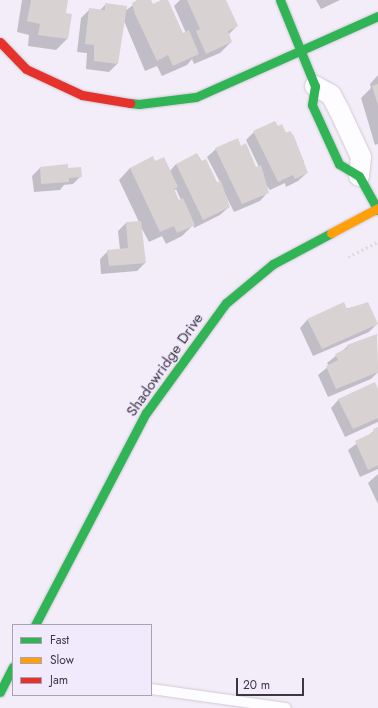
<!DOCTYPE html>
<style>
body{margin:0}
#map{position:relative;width:378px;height:708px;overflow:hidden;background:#f2edf8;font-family:Jost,sans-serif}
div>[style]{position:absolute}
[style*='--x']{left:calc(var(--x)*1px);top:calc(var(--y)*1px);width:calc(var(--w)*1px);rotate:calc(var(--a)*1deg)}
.shadow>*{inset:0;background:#0003}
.building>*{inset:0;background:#d9d2d2}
.path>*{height:2.5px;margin-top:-1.25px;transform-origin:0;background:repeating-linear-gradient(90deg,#dcdade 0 2px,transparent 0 5px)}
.roads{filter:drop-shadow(0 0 1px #cec9d4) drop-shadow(0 0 1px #cec9d4)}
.lane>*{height:10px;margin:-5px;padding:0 5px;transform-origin:5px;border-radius:5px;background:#fdfcfe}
.street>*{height:20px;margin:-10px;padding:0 10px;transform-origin:10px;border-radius:10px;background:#fdfcfe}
.fast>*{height:9px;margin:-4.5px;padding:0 4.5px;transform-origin:4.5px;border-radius:4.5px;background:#30b455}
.slow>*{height:9px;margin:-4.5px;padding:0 4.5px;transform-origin:4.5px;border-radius:4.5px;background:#ff9f0a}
.jam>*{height:9px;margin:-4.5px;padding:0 4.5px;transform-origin:4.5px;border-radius:4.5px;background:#e5322d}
span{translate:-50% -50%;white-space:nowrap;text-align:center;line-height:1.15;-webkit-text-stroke:3px #f1e9fc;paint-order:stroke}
.street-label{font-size:15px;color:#3c3743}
.legend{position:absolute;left:12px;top:624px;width:140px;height:72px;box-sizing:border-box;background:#f1e9fc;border:1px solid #a9a2b2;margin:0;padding:5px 7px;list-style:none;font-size:12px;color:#3c3743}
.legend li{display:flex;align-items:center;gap:8px;height:20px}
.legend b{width:20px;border:1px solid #a9a2b2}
.scale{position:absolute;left:236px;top:678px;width:68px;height:18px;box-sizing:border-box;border:2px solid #3c3743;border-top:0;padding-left:5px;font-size:12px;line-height:14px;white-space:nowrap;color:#3c3743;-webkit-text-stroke:3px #f1e9fc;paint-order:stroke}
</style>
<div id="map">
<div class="shadow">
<i style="clip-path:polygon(22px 0,67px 0,64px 13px,71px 15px,67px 39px,56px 50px,28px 46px,29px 35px,17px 32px)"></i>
<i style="clip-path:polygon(140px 0,150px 0,153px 6px,167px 0,182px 34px,186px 33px,174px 6px,180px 0,224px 0,237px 26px,228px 35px,231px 42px,220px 53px,194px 64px,192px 59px,187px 65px,162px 76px,157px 66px,145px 71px,124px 21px,117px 64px,109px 72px,86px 69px,87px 53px,77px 52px,81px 18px,90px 9px,99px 11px,106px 4px,125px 11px)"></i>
<i style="clip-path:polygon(316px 0,340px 0,321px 9px)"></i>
<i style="clip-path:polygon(378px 75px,378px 144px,375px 145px,361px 98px,371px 88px,370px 84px)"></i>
<i style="clip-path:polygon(evenodd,277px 128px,293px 136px,304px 162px,302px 164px,307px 173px,298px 181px,286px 187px,285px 183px,270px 190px,266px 185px,268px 192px,260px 201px,234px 212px,225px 194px,229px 207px,220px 215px,194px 228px,193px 225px,182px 236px,166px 244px,162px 236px,149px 242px,141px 227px,145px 263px,137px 271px,101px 274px,100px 259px,108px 251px,120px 250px,118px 231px,126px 223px,139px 222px,119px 180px,130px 168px,155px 163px,170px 171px,176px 164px,217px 184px,220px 182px,207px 157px,216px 149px,241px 147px,256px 169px,259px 167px,246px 140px,254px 132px,277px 128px,176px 189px,181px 200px,179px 202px,174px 191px,176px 189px)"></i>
<i style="clip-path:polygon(40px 168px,67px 169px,81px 176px,73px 184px,64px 185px,60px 190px,34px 192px,32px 176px)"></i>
<i style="clip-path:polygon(368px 303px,377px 324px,369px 332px,313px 356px,300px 328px,308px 319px)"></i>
<i style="clip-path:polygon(376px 335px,378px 372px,371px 379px,328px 397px,318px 375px,329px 366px,327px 363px,348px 346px)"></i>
<i style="clip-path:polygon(378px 391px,378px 422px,345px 437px,331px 408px,339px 399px)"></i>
<i style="clip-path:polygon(378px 428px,378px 469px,360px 477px,348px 450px)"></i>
<i style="clip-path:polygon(378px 474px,378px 504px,368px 483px)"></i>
</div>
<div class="building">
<i style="clip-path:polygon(31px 0,68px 0,66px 13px,72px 14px,68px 39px,38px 35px,40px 24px,27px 21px)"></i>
<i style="clip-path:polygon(137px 0,151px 0,153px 4px,161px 0,168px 0,183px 33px,189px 30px,199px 54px,173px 66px,168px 55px,157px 61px,135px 14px,132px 3px)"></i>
<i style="clip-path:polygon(187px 0,226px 0,238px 26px,228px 31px,232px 42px,206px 54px,196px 31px,200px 29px)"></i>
<i style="clip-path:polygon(105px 3px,127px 6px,118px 64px,94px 61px,94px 45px,85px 44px,89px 8px,105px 10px)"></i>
<i style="clip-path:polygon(378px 84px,378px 105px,372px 86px)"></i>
<i style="clip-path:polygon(275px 121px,278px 126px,282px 124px,286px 133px,290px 131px,294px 136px,308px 173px,295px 179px,293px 175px,278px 182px,253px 131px)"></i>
<i style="clip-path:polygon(238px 138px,241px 146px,246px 143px,256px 167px,261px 165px,269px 193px,242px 204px,215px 148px)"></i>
<i style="clip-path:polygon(197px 153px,202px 161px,206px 159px,217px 182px,221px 181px,230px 207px,203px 220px,176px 164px)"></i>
<i style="clip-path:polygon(153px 156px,155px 161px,164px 157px,178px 187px,174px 189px,179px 200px,183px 198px,195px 225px,177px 233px,174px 226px,160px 232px,130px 168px)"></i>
<i style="clip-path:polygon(68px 164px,68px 168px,81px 167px,82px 177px,69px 178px,69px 182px,41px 184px,40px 167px)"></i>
<i style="clip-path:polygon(141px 221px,146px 263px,109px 266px,107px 250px,128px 248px,126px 222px)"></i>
<i style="clip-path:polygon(344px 302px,347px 309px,368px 302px,378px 324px,322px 349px,307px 319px)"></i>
<i style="clip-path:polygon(377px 334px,378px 372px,336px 389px,326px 366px,338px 360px,335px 354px,348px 348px,347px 345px)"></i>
<i style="clip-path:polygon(375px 382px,378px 389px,378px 418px,353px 429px,338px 399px)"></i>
<i style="clip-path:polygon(378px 427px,378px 465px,368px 470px,355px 441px,374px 432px,373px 429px)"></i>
</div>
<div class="path">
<i style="--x:348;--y:257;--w:34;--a:-27"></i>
</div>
<div class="roads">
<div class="lane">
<i style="--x:151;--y:689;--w:136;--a:8"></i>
</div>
<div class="street">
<i style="--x:315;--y:86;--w:18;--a:29"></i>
<i style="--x:331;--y:95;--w:17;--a:62"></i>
<i style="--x:339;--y:110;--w:52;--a:64.9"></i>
<i style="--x:361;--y:157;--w:19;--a:96"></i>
</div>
<div class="fast">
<i style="--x:280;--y:0;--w:93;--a:67.9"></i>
<i style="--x:315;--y:86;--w:19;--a:99"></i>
<i style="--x:312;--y:105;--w:65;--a:65.4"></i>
<i style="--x:339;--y:164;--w:23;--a:31"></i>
<i style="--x:359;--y:176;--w:39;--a:61"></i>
<i style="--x:130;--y:103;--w:9;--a:6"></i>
<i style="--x:139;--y:104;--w:57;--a:-7"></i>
<i style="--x:196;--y:97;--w:199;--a:-24"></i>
<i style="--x:35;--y:625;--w:239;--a:-62.4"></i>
<i style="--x:146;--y:413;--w:136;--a:-54"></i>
<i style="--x:226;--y:303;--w:61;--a:-39.7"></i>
<i style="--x:273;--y:264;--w:66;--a:-28.1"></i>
<i style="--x:0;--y:692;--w:28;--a:-63"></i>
</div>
<div class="slow">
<i style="--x:331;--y:233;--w:53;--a:-28"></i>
</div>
<div class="jam">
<i style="--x:0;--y:42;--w:37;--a:46"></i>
<i style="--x:26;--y:69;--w:62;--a:24.9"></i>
<i style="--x:82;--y:95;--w:49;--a:9.5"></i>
</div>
</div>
<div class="street-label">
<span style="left:165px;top:365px;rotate:-55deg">Shadowridge Drive</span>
</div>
<ul class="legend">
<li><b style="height:5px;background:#30b455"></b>Fast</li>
<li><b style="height:5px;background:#ff9f0a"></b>Slow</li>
<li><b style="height:5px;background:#e5322d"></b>Jam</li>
</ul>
<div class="scale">20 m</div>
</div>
